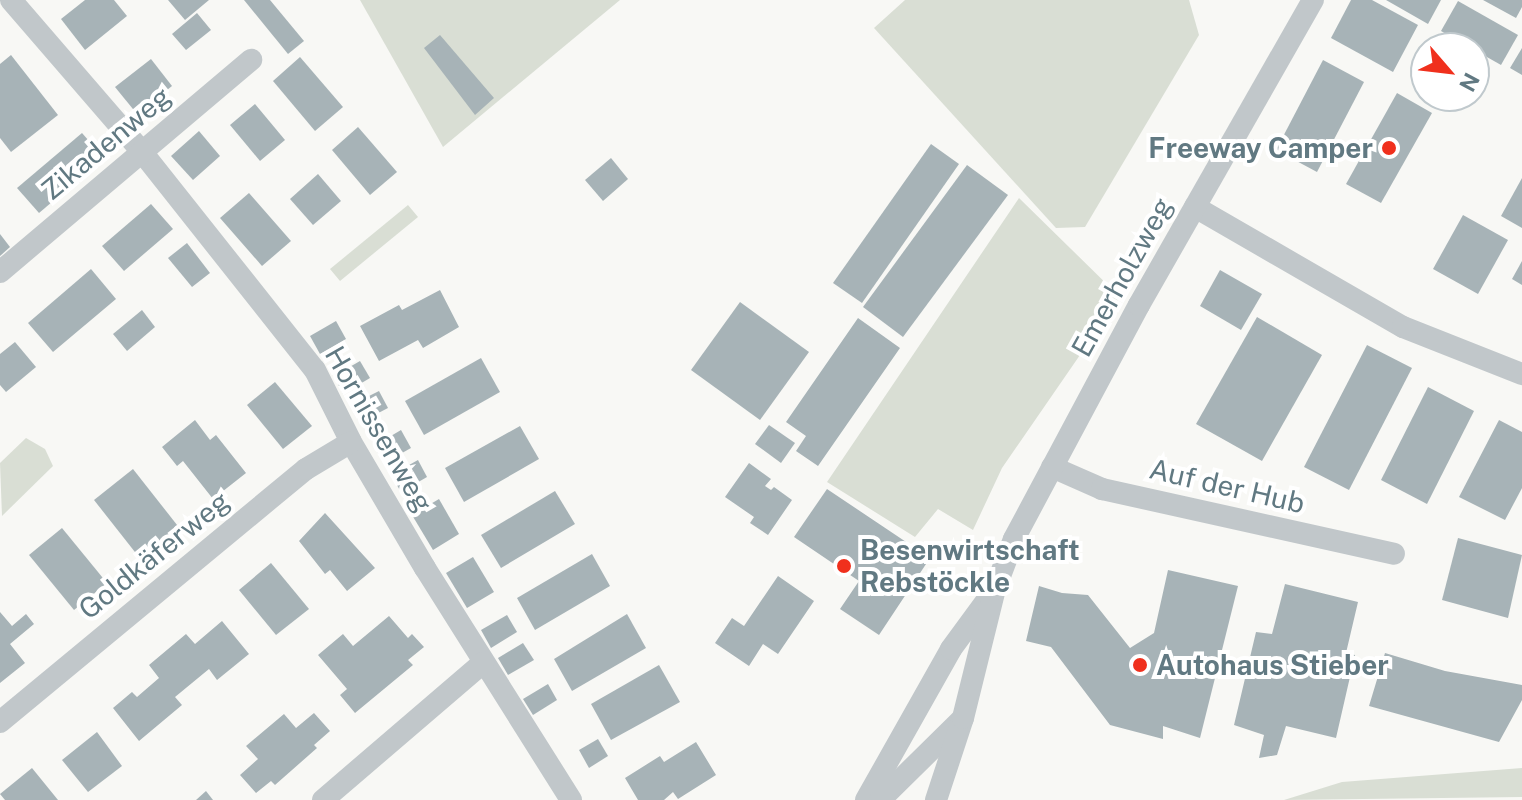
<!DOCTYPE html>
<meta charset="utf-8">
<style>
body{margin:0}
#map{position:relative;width:1522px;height:800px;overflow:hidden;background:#f8f8f5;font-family:"Public Sans",sans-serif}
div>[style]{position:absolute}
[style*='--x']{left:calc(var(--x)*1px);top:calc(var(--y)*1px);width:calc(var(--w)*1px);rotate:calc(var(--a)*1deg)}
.green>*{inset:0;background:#d9ded4}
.building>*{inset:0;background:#a7b3b7}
.street>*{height:22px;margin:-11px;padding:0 11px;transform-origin:11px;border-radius:11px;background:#c1c7ca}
.dots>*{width:22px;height:22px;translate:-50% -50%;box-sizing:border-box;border:4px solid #fff;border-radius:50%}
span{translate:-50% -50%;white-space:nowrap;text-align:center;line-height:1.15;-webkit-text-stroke:8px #fff;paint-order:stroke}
.street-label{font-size:28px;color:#617982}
.poi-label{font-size:28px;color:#617982;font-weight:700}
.right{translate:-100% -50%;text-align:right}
.left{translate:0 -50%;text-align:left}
.north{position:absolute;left:1410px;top:32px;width:80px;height:80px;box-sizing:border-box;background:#fff;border:2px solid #c0c9cd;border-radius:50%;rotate:118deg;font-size:22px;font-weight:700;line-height:32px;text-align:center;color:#617982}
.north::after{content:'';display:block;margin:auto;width:28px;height:36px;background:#f0301d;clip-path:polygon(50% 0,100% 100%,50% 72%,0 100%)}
</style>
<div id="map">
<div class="green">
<i style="clip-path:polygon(360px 0,620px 0,443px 147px)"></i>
<i style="clip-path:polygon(905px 0,1189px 0,1199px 35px,1085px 227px,1056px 228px,874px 28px)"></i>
<i style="clip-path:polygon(1019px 198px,1120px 297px,1002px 468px,973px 530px,938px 509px,915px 537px,827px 482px)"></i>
<i style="clip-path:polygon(408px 205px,418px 217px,340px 281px,330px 269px)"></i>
<i style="clip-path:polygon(26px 438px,45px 449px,53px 466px,2px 516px,0 463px)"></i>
<i style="clip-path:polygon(1522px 768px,1522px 797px,1284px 800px,1342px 782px)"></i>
</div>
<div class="building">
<i style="clip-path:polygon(85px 0,114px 0,127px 16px,85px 50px,61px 19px)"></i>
<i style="clip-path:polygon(168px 0,209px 0,185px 20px)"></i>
<i style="clip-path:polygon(244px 0,270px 0,304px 41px,288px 54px)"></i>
<i style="clip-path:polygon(1351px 0,1372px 0,1418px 25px,1393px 72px,1331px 38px)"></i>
<i style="clip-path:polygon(1386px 0,1441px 0,1428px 24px)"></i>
<i style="clip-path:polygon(1483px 0,1522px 0,1522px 7px,1516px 18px)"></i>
<i style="clip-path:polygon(1458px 1px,1518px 35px,1501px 65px,1441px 31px)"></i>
<i style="clip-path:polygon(197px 13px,211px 30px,186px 50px,172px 34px)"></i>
<i style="clip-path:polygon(440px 35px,494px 98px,475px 115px,424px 48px)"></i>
<i style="clip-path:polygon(1522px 48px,1522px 75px,1510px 68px)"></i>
<i style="clip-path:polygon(11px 55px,58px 115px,11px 152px,0 138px,0 64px)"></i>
<i style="clip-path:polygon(300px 57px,343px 107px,315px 131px,273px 81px)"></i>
<i style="clip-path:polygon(151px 59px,172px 86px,137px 114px,115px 87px)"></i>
<i style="clip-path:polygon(1323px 60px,1364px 82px,1317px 172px,1276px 150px)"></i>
<i style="clip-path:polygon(1397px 93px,1432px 113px,1381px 203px,1346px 184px)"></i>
<i style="clip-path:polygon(255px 104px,285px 140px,260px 161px,230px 125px)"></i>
<i style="clip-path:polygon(358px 127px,397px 172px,370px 195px,332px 150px)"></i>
<i style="clip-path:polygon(199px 131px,220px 156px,193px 180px,171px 156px)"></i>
<i style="clip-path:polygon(82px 133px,104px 158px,39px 213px,17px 188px)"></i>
<i style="clip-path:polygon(931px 144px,959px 164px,862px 303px,833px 283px)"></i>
<i style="clip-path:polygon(611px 158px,628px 179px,603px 201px,585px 180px)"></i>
<i style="clip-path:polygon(967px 165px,1008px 195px,903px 337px,863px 307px)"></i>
<i style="clip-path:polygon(318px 174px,341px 201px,313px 225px,290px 199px)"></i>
<i style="clip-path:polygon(1522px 178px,1522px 228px,1501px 216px)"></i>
<i style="clip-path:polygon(249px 193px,291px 241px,262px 266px,220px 218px)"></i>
<i style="clip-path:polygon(151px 204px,173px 229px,124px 271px,102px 246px)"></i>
<i style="clip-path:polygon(1463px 215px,1508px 240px,1478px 294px,1433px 269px)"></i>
<i style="clip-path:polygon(0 234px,10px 247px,0 256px)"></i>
<i style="clip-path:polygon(187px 243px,210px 273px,192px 287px,168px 258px)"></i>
<i style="clip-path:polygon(1522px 261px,1522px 285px,1512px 279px)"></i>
<i style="clip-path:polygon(91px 269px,116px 299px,53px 352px,28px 323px)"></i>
<i style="clip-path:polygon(1220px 270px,1262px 294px,1241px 330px,1200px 306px)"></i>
<i style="clip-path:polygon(440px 290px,459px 327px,423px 348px,418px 340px,379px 361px,360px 326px,399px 305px,402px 310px)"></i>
<i style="clip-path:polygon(740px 302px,809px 352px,760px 420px,691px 370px)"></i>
<i style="clip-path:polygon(142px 310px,155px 327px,127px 351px,113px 334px)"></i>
<i style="clip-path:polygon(1257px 317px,1322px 355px,1262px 461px,1196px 424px)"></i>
<i style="clip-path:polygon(858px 318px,900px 348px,818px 466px,796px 451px,806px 436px,786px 422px)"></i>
<i style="clip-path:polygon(336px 321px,346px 339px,320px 354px,310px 336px)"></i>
<i style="clip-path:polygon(15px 342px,36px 367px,6px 392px,0 385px,0 354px)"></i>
<i style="clip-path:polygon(1367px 345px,1412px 368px,1349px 490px,1304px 467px)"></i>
<i style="clip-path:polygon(481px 358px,500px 392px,424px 435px,405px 401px)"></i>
<i style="clip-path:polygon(360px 361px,370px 378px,343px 394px,334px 376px)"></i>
<i style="clip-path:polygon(275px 382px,312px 426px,283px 449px,247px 405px)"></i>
<i style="clip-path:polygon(1428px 387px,1474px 411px,1427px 504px,1381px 480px)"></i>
<i style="clip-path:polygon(379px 391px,388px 408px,361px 422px,351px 405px)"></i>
<i style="clip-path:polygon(195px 420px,210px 440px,216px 435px,246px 473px,213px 499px,183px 461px,177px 466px,162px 447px)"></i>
<i style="clip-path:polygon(1499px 420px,1522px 432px,1522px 488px,1505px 520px,1459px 497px)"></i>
<i style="clip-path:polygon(769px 425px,795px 443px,781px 463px,755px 444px)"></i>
<i style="clip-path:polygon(520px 426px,539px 459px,464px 502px,445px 468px)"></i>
<i style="clip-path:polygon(401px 430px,411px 448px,384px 463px,374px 446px)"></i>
<i style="clip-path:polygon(418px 460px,427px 477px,401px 492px,391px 475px)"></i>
<i style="clip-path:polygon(749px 463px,771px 479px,765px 486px,771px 490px,774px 487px,792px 500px,768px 535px,750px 523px,754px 517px,725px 497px)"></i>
<i style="clip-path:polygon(133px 469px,181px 530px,142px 561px,94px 500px)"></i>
<i style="clip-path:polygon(827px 489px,930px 558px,879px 635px,840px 609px,859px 581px,794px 537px)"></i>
<i style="clip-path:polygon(555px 491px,575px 524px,501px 568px,481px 535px)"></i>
<i style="clip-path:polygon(439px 499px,459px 534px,433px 550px,412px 515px)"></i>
<i style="clip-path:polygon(325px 513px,375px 568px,347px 591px,330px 570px,325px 574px,299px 541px)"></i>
<i style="clip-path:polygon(62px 528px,107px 583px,74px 610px,29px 555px)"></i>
<i style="clip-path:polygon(1458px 538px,1522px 555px,1508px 618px,1442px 600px)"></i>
<i style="clip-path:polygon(592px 554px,610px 586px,535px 630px,517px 598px)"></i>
<i style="clip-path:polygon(473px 557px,494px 592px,467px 608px,446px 573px)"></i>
<i style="clip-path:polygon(271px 563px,309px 609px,276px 635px,239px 590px)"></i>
<i style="clip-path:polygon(1168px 570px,1238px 586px,1200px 738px,1163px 726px,1163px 739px,1110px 725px,1051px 647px,1026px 641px,1039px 586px,1062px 593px,1088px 595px,1130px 648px,1154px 633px)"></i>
<i style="clip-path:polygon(778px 576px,814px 601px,778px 654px,763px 644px,749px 666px,715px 643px,732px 618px,744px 626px)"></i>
<i style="clip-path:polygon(1285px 584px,1358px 602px,1346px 653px,1355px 655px,1336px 738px,1286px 726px,1277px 755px,1259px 758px,1264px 735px,1234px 725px,1256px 632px,1272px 634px)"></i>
<i style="clip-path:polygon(0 612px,12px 626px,26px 614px,34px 624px,10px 644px,25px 663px,0 683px)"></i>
<i style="clip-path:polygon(627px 614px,646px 648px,572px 691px,554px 659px)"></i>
<i style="clip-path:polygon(507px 615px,517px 632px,491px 648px,481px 630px)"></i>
<i style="clip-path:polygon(389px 616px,408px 638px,412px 634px,424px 647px,408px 660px,413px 665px,355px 713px,340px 695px,347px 689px,318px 655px,343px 634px,353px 646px)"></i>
<i style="clip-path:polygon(222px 621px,249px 654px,217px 680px,209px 669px,175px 697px,182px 705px,139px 741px,113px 708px,132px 692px,137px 697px,159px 678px,149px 665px,186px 634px,195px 644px)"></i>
<i style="clip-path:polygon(523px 643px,534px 660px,508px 675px,498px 658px)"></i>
<i style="clip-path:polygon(1385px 653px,1445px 671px,1522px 685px,1522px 700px,1499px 742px,1369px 706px)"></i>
<i style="clip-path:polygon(659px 665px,680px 702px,611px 740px,591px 704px)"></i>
<i style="clip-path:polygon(548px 684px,557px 700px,533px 715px,523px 699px)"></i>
<i style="clip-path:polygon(314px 713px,330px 731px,314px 745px,317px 748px,275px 785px,271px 781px,256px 793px,240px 775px,258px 759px,246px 746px,284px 714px,296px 728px)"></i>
<i style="clip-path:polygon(97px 732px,122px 766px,88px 792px,62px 760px)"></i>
<i style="clip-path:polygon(598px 739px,608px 756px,589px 768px,579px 750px)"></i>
<i style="clip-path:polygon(696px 742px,716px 775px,678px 799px,673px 792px,664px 800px,638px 800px,625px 778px,660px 756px,664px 762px)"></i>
<i style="clip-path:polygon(32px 768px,58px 800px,5px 800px,0 794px)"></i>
<i style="clip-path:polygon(206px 791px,213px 800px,196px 800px)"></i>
</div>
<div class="street">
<i style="--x:11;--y:0;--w:201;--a:49.2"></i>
<i style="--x:142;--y:152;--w:278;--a:51.6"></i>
<i style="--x:315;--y:370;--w:80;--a:63.4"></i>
<i style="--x:351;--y:442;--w:146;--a:59.6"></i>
<i style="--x:425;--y:568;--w:274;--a:57.8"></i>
<i style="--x:1195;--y:207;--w:240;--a:30"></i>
<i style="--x:1403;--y:327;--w:128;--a:21.6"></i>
<i style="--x:0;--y:272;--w:329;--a:-40.2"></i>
<i style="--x:1052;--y:467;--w:55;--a:23.7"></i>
<i style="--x:1102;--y:489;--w:299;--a:12.5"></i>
<i style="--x:0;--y:722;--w:397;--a:-39.6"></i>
<i style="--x:306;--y:469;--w:52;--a:-31"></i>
<i style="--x:323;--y:800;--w:211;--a:-40.6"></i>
<i style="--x:866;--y:800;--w:173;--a:-60.6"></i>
<i style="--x:951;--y:649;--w:66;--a:-53.7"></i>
<i style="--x:880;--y:800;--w:115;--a:-44.6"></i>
<i style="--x:936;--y:800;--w:86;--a:-71.8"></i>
<i style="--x:963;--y:718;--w:133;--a:-76.1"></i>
<i style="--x:995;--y:589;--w:53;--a:-69.2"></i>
<i style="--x:1014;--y:539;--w:265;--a:-61.9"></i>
<i style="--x:1139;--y:305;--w:351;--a:-60.3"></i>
</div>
<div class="dots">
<i style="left:1389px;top:148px;background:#f0301d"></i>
<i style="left:844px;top:566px;background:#f0301d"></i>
<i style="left:1140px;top:665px;background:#f0301d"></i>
</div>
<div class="street-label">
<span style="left:106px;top:143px;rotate:-40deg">Zikadenweg</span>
<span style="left:1122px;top:277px;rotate:-61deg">Emerholzweg</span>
<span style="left:379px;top:429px;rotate:60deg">Hornissenweg</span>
<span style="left:1227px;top:486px;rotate:13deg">Auf der Hub</span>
<span style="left:154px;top:555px;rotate:-39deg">Goldkäferweg</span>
</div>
<div class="poi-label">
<span class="right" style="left:1373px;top:148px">Freeway Camper</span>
<span class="left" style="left:860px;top:566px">Besenwirtschaft<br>Rebstöckle</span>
<span class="left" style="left:1156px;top:665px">Autohaus Stieber</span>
</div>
<div class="north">N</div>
</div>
